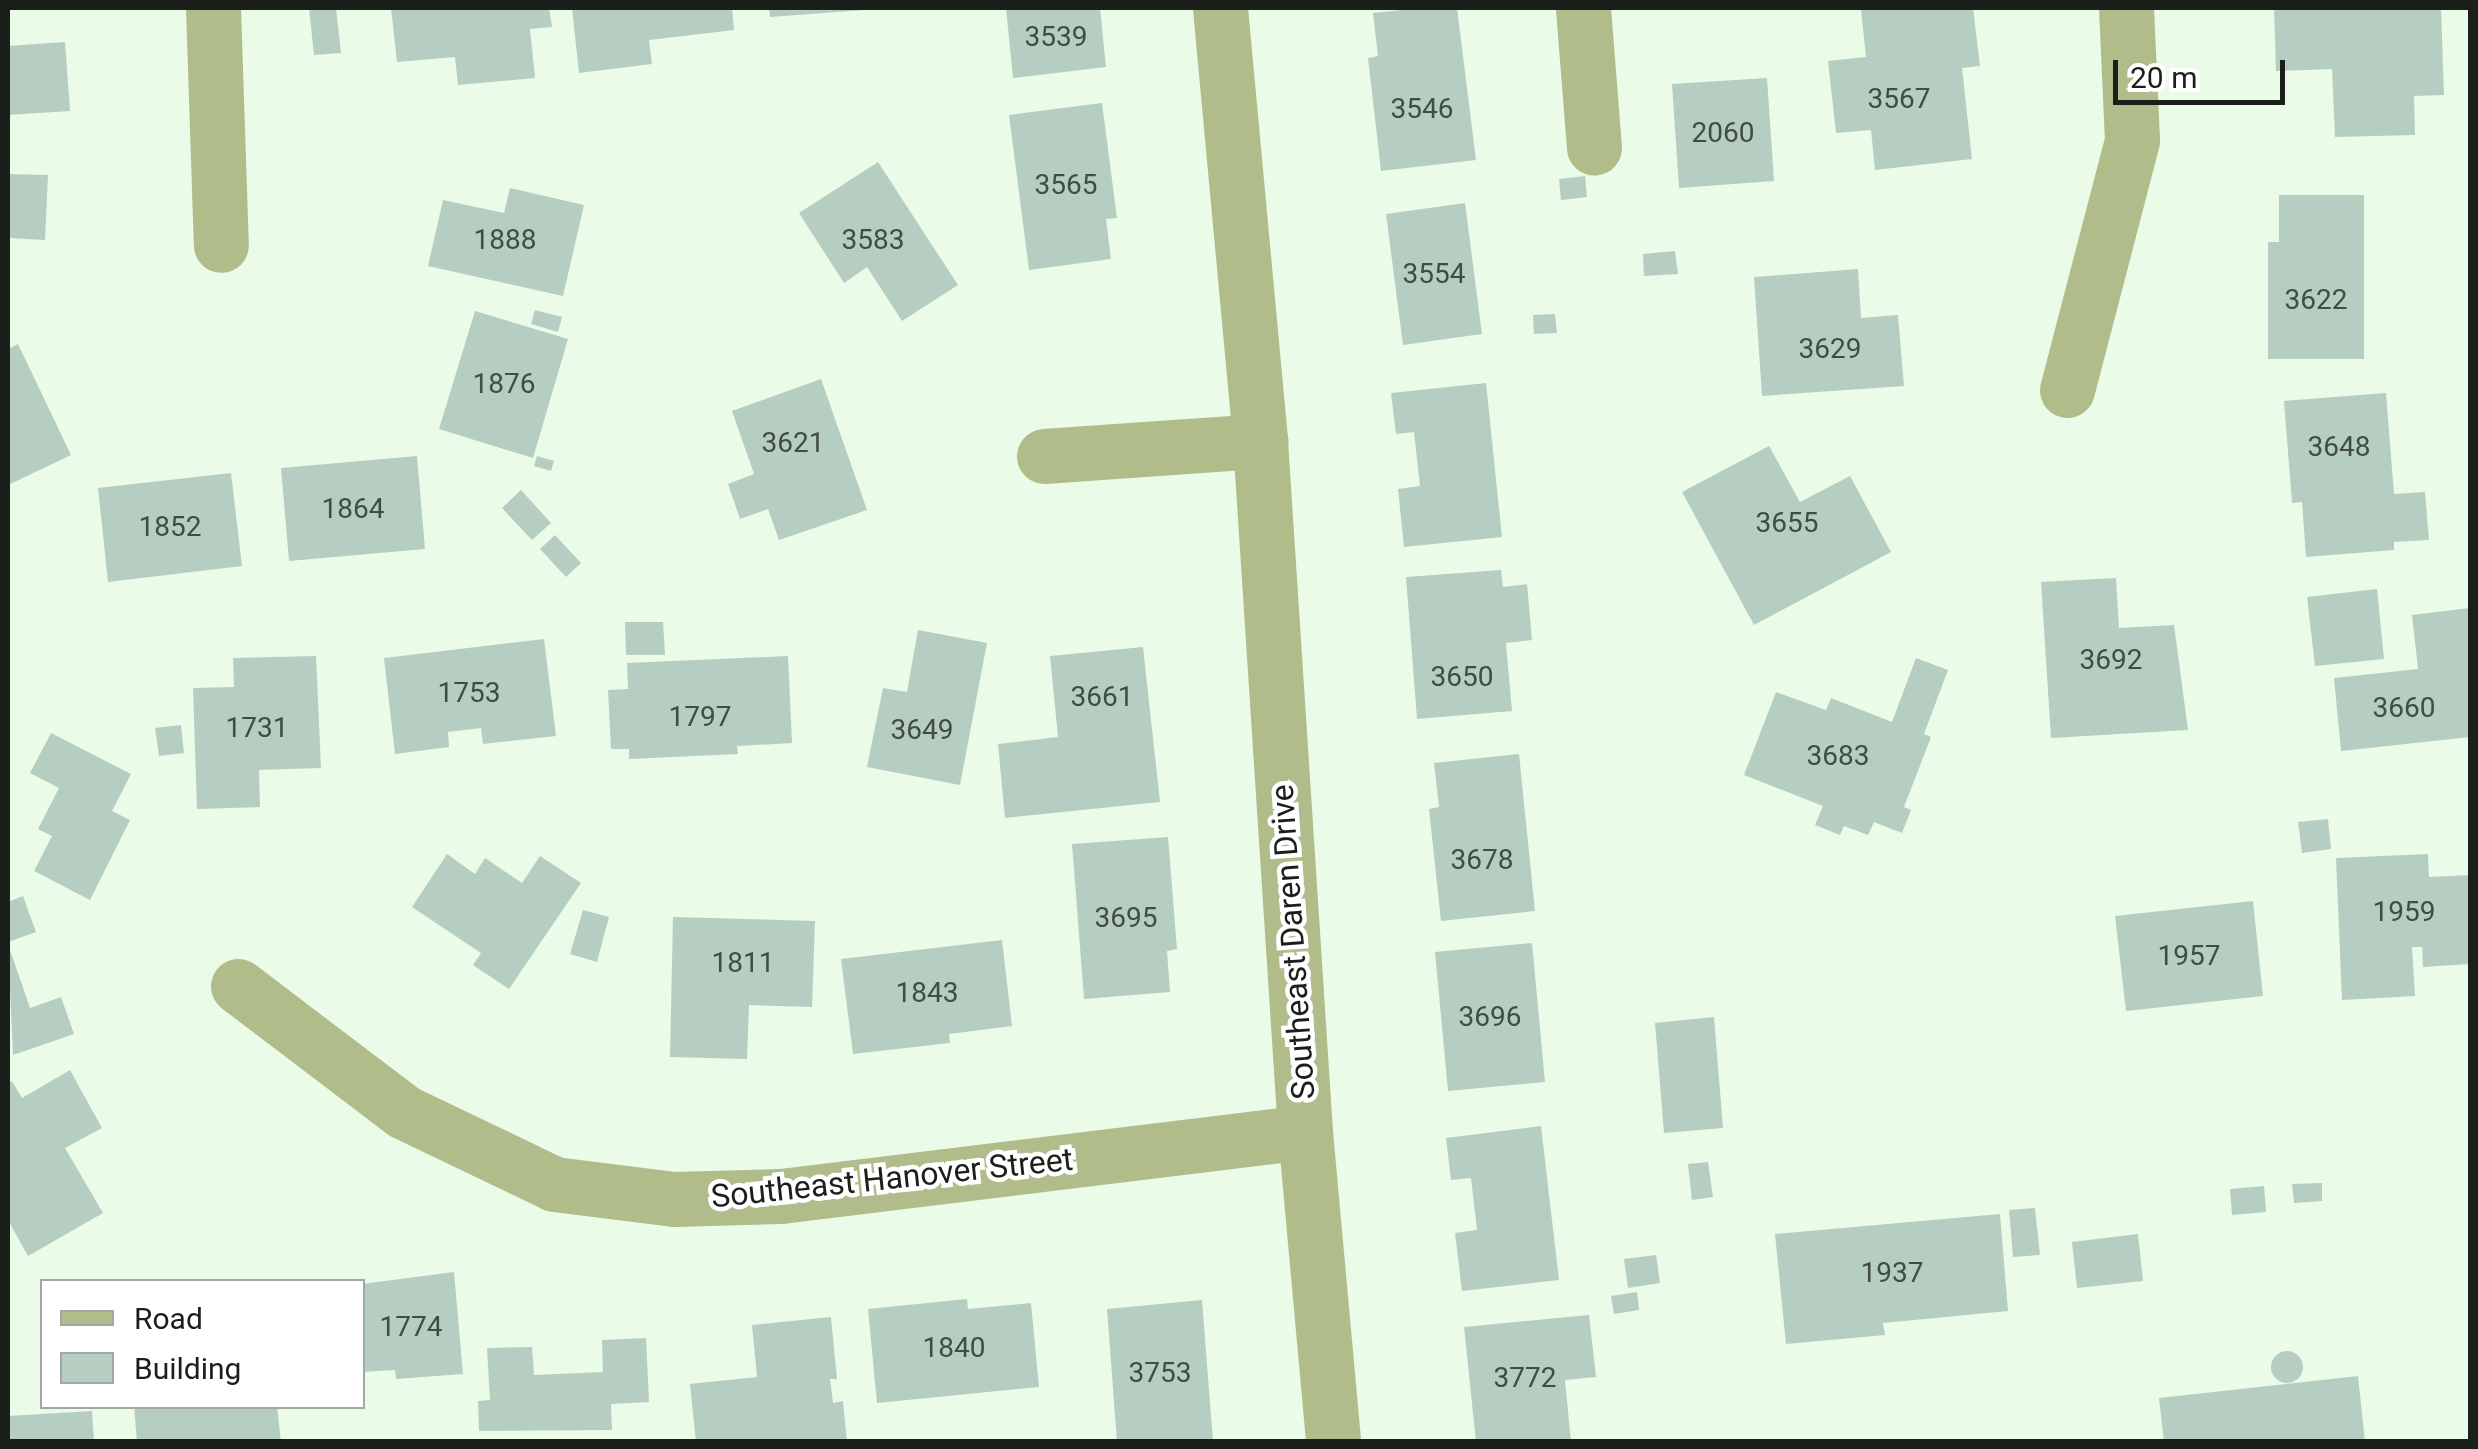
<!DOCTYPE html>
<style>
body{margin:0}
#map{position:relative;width:2478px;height:1449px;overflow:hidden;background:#eafbe8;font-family:Roboto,sans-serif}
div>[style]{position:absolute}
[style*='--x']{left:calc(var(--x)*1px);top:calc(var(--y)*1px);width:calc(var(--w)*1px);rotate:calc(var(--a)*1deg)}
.building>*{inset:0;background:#b6cec1}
.round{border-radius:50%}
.minor>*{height:55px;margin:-27.5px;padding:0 27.5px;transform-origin:27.5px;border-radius:27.5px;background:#b0bd8b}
span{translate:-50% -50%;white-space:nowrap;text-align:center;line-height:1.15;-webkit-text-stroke:9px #fff;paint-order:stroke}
.number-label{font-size:28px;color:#414c43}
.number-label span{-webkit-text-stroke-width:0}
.street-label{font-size:32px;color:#1a2019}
.frame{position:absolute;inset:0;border:10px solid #1a2019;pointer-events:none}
.legend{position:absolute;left:40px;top:1279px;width:325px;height:130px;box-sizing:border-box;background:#fff;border:2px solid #a3a6a3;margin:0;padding:12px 18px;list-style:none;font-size:30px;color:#1a2019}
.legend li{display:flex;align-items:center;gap:20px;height:50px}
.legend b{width:50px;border:2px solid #a3a6a3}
.scale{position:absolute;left:2113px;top:60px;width:172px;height:45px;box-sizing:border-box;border:5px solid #1a2019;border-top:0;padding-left:12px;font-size:30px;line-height:35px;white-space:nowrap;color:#1a2019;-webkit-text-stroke:8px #fff;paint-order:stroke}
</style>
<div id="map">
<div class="building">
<i style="clip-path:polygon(309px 8px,336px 8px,341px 53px,314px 55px)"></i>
<i style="clip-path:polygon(391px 8px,549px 8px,552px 27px,530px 29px,535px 78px,458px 85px,455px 57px,397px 62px)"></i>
<i style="clip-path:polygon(572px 8px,732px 8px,734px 30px,649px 40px,652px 64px,579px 73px)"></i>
<i style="clip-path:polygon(769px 8px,865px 8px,865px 10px,770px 17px)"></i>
<i style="clip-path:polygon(1006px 8px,1100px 8px,1106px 67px,1013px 78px)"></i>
<i style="clip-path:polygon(1420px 8px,1457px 8px,1476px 160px,1381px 171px,1368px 58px,1378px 56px,1373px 13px)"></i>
<i style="clip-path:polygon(1973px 8px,1980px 66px,1962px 68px,1972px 159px,1875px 170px,1871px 130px,1836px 133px,1828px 61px,1866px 57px,1861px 9px)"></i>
<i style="clip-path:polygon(2274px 8px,2441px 8px,2444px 95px,2414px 96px,2415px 135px,2335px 137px,2332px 69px,2276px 71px)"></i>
<i style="clip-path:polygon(65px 42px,70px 111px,8px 115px,8px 46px)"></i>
<i style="clip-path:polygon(1767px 78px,1774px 181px,1679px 188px,1672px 84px)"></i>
<i style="clip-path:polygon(1102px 103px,1117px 218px,1106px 219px,1111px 259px,1029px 270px,1009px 115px)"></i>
<i style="clip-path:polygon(878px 162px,958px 285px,902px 321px,867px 267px,844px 283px,799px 213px)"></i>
<i style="clip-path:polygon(8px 174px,48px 175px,45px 240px,8px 238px)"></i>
<i style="clip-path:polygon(1585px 176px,1587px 197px,1561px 200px,1559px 179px)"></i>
<i style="clip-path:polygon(510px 188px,584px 205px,563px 296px,428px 266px,443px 200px,504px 213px)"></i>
<i style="clip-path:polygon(2279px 195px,2364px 195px,2364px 359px,2268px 359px,2268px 242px,2279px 242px)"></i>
<i style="clip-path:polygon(1465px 203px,1482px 334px,1403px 345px,1386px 214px)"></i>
<i style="clip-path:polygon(1675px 251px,1678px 274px,1644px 276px,1643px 254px)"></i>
<i style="clip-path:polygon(1858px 269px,1861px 318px,1898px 315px,1904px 386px,1762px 396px,1754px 277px)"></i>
<i style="clip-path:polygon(535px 310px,562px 317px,558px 332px,531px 324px)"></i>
<i style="clip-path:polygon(475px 311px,568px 339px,533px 458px,439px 429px)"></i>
<i style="clip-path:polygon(1555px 314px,1557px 333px,1534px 334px,1533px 315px)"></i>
<i style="clip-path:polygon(18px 344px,71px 455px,8px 485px,8px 349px)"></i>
<i style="clip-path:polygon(821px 379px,867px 510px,779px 540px,768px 509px,740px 519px,728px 484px,754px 474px,732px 411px)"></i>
<i style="clip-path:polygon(1486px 383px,1502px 537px,1404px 547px,1398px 489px,1420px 486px,1414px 432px,1396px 434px,1391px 393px)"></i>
<i style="clip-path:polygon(2386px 393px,2394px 494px,2425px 492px,2429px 540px,2394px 542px,2394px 550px,2306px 557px,2302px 502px,2292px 503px,2284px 401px)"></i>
<i style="clip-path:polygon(1769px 446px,1800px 502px,1850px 476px,1891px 552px,1754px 625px,1682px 492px)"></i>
<i style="clip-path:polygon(417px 456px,425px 549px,289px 561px,281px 468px)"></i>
<i style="clip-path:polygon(537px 456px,554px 461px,551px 471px,534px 466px)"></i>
<i style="clip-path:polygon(231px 473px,242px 566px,108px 582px,98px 488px)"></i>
<i style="clip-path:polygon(521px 490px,551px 523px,532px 540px,502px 508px)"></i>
<i style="clip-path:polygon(555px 535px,581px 563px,566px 577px,540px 549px)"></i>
<i style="clip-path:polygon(1501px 570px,1503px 587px,1527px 584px,1532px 640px,1506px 643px,1512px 711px,1417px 719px,1406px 577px)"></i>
<i style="clip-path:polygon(2116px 578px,2119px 628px,2174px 625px,2188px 730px,2051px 738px,2041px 582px)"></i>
<i style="clip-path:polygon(2377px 589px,2384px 659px,2315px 666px,2307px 597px)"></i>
<i style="clip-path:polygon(2470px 608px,2470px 737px,2341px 751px,2334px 678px,2418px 669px,2412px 615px)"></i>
<i style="clip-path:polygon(625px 622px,663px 622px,665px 655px,626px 655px)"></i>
<i style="clip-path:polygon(918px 630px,987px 643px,960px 785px,867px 767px,883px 688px,907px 692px)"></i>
<i style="clip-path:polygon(544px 639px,556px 736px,483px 744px,481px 728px,448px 732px,449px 747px,395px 754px,384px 658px)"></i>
<i style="clip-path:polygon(1143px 647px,1160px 802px,1005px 818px,998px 744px,1058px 737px,1050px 656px)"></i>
<i style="clip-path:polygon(316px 656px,321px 768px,259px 770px,260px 807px,197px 809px,193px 688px,234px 687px,233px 658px)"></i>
<i style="clip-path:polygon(788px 656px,792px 743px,737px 746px,738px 754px,629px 759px,629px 749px,611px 749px,608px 690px,628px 689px,627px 663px)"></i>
<i style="clip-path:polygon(1916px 658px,1948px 670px,1924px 734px,1931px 737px,1904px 807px,1911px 810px,1902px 833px,1874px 822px,1868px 835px,1844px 826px,1840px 835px,1815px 825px,1823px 806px,1744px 775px,1776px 692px,1826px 710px,1831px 698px,1892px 722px)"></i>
<i style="clip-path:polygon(181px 725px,184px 753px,159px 756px,155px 728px)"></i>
<i style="clip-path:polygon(51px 733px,131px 774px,112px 811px,130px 820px,90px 900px,34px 871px,52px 836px,38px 829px,59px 788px,30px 773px)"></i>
<i style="clip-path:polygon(1519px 754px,1535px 911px,1441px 921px,1429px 809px,1439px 807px,1434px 763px)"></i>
<i style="clip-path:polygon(2328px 819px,2331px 849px,2302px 853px,2298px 822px)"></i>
<i style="clip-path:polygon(1168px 837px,1177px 949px,1167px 951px,1170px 992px,1084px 999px,1072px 844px)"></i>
<i style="clip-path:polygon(447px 854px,475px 874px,485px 858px,522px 883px,540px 856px,581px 883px,509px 989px,473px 965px,481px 953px,412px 907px)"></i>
<i style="clip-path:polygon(2428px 854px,2429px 877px,2470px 875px,2470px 964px,2423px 967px,2422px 947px,2412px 947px,2415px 996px,2342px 1000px,2336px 858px)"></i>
<i style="clip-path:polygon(23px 896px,36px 932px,8px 942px,8px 902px)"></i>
<i style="clip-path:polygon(2253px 901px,2263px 996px,2126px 1011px,2115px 916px)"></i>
<i style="clip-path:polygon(583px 910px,609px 917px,597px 962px,570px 954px)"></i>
<i style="clip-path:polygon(673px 917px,815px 921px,812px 1007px,749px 1005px,747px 1059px,670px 1057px)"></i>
<i style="clip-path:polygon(1002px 940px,1012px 1026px,949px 1034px,950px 1043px,853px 1054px,841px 959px)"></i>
<i style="clip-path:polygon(1532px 943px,1545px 1082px,1448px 1091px,1435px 952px)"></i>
<i style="clip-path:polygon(8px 944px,30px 1008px,61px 997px,74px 1034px,13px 1055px)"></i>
<i style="clip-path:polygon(1714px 1017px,1723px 1128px,1664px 1133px,1655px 1023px)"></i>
<i style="clip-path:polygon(70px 1070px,102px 1128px,65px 1148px,103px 1213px,28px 1256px,8px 1220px,8px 1084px,12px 1081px,22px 1098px)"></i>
<i style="clip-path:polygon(1541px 1126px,1559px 1280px,1462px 1291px,1455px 1233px,1477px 1230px,1471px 1178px,1451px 1180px,1446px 1138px)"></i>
<i style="clip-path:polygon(1708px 1162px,1713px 1197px,1692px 1200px,1688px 1164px)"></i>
<i style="clip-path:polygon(2322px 1183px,2322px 1201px,2294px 1203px,2292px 1184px)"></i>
<i style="clip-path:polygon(2264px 1186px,2266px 1212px,2232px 1215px,2230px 1189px)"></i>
<i style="clip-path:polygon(2035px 1208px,2040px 1255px,2013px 1257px,2009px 1210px)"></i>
<i style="clip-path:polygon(2000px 1214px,2008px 1311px,1883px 1323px,1885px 1335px,1786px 1344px,1775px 1234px)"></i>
<i style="clip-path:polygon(2138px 1234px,2143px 1281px,2077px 1288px,2072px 1242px)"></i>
<i style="clip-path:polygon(1656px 1255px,1660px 1283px,1628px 1288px,1624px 1259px)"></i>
<i style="clip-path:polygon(454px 1272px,463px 1374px,396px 1379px,395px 1370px,362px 1372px,362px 1284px)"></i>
<i style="clip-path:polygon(1637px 1292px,1639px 1310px,1614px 1314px,1611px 1296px)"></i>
<i style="clip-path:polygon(967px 1299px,968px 1309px,1031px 1303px,1039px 1387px,877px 1403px,868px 1309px)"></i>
<i style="clip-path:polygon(1202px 1300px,1213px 1441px,1117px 1442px,1107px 1309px)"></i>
<i style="clip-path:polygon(1589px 1315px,1596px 1377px,1565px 1380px,1571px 1442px,1476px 1442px,1464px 1327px)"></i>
<i style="clip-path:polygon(831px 1317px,837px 1379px,830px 1379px,833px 1403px,843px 1401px,847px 1442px,696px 1442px,690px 1384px,757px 1377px,752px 1325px)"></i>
<i style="clip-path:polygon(646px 1338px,649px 1402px,611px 1404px,612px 1430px,479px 1431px,478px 1401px,490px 1400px,487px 1348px,532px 1347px,534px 1375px,603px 1372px,602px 1340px)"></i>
<i class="round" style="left:2271px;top:1351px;width:32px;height:32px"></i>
<i style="clip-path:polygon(2358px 1376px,2365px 1442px,2164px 1442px,2159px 1398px)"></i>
<i style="clip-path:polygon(134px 1406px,277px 1406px,281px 1442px,137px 1442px)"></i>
<i style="clip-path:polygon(92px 1411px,94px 1442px,8px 1442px,8px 1416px)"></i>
</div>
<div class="minor">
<i style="--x:213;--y:8;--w:237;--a:88.1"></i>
<i style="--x:1220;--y:8;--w:435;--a:84.7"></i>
<i style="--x:1260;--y:441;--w:692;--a:86.27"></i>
<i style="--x:1305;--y:1132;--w:311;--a:84.8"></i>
<i style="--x:1583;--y:8;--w:140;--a:85.5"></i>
<i style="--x:2067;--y:390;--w:258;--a:-75.4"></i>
<i style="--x:2132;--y:140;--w:132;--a:-92.6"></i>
<i style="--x:1044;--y:456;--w:217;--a:-4"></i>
<i style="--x:238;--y:986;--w:208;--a:37.2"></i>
<i style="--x:404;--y:1112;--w:166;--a:25.6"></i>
<i style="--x:554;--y:1184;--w:121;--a:7.1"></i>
<i style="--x:674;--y:1199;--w:107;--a:-1.6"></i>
<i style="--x:781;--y:1196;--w:528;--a:-6.96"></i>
</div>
<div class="number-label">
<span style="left:1056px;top:37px">3539</span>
<span style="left:1899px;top:99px">3567</span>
<span style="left:1422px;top:109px">3546</span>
<span style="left:1723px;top:133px">2060</span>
<span style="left:1066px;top:185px">3565</span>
<span style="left:505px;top:240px">1888</span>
<span style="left:873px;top:240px">3583</span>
<span style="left:1434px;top:274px">3554</span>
<span style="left:2316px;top:300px">3622</span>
<span style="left:1830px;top:349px">3629</span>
<span style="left:504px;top:384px">1876</span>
<span style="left:793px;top:443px">3621</span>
<span style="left:2339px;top:447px">3648</span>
<span style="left:353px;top:509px">1864</span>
<span style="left:1787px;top:523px">3655</span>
<span style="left:170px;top:527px">1852</span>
<span style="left:2111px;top:660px">3692</span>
<span style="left:1462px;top:677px">3650</span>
<span style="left:469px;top:693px">1753</span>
<span style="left:1102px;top:697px">3661</span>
<span style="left:2404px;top:708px">3660</span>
<span style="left:700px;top:717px">1797</span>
<span style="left:257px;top:728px">1731</span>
<span style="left:922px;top:730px">3649</span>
<span style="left:1838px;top:756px">3683</span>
<span style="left:1482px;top:860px">3678</span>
<span style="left:2404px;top:912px">1959</span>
<span style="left:1126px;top:918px">3695</span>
<span style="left:2189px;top:956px">1957</span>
<span style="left:743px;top:963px">1811</span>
<span style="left:927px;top:993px">1843</span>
<span style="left:1490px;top:1017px">3696</span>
<span style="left:1892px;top:1273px">1937</span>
<span style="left:411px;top:1327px">1774</span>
<span style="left:954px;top:1348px">1840</span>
<span style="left:1160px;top:1373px">3753</span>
<span style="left:1525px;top:1378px">3772</span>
</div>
<div class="street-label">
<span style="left:1293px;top:942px;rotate:-94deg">Southeast Daren Drive</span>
<span style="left:892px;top:1178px;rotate:-6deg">Southeast Hanover Street</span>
</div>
<div class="frame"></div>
<ul class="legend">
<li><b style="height:12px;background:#b0bd8b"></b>Road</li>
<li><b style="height:28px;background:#b6cec1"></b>Building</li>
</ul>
<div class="scale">20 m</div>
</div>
